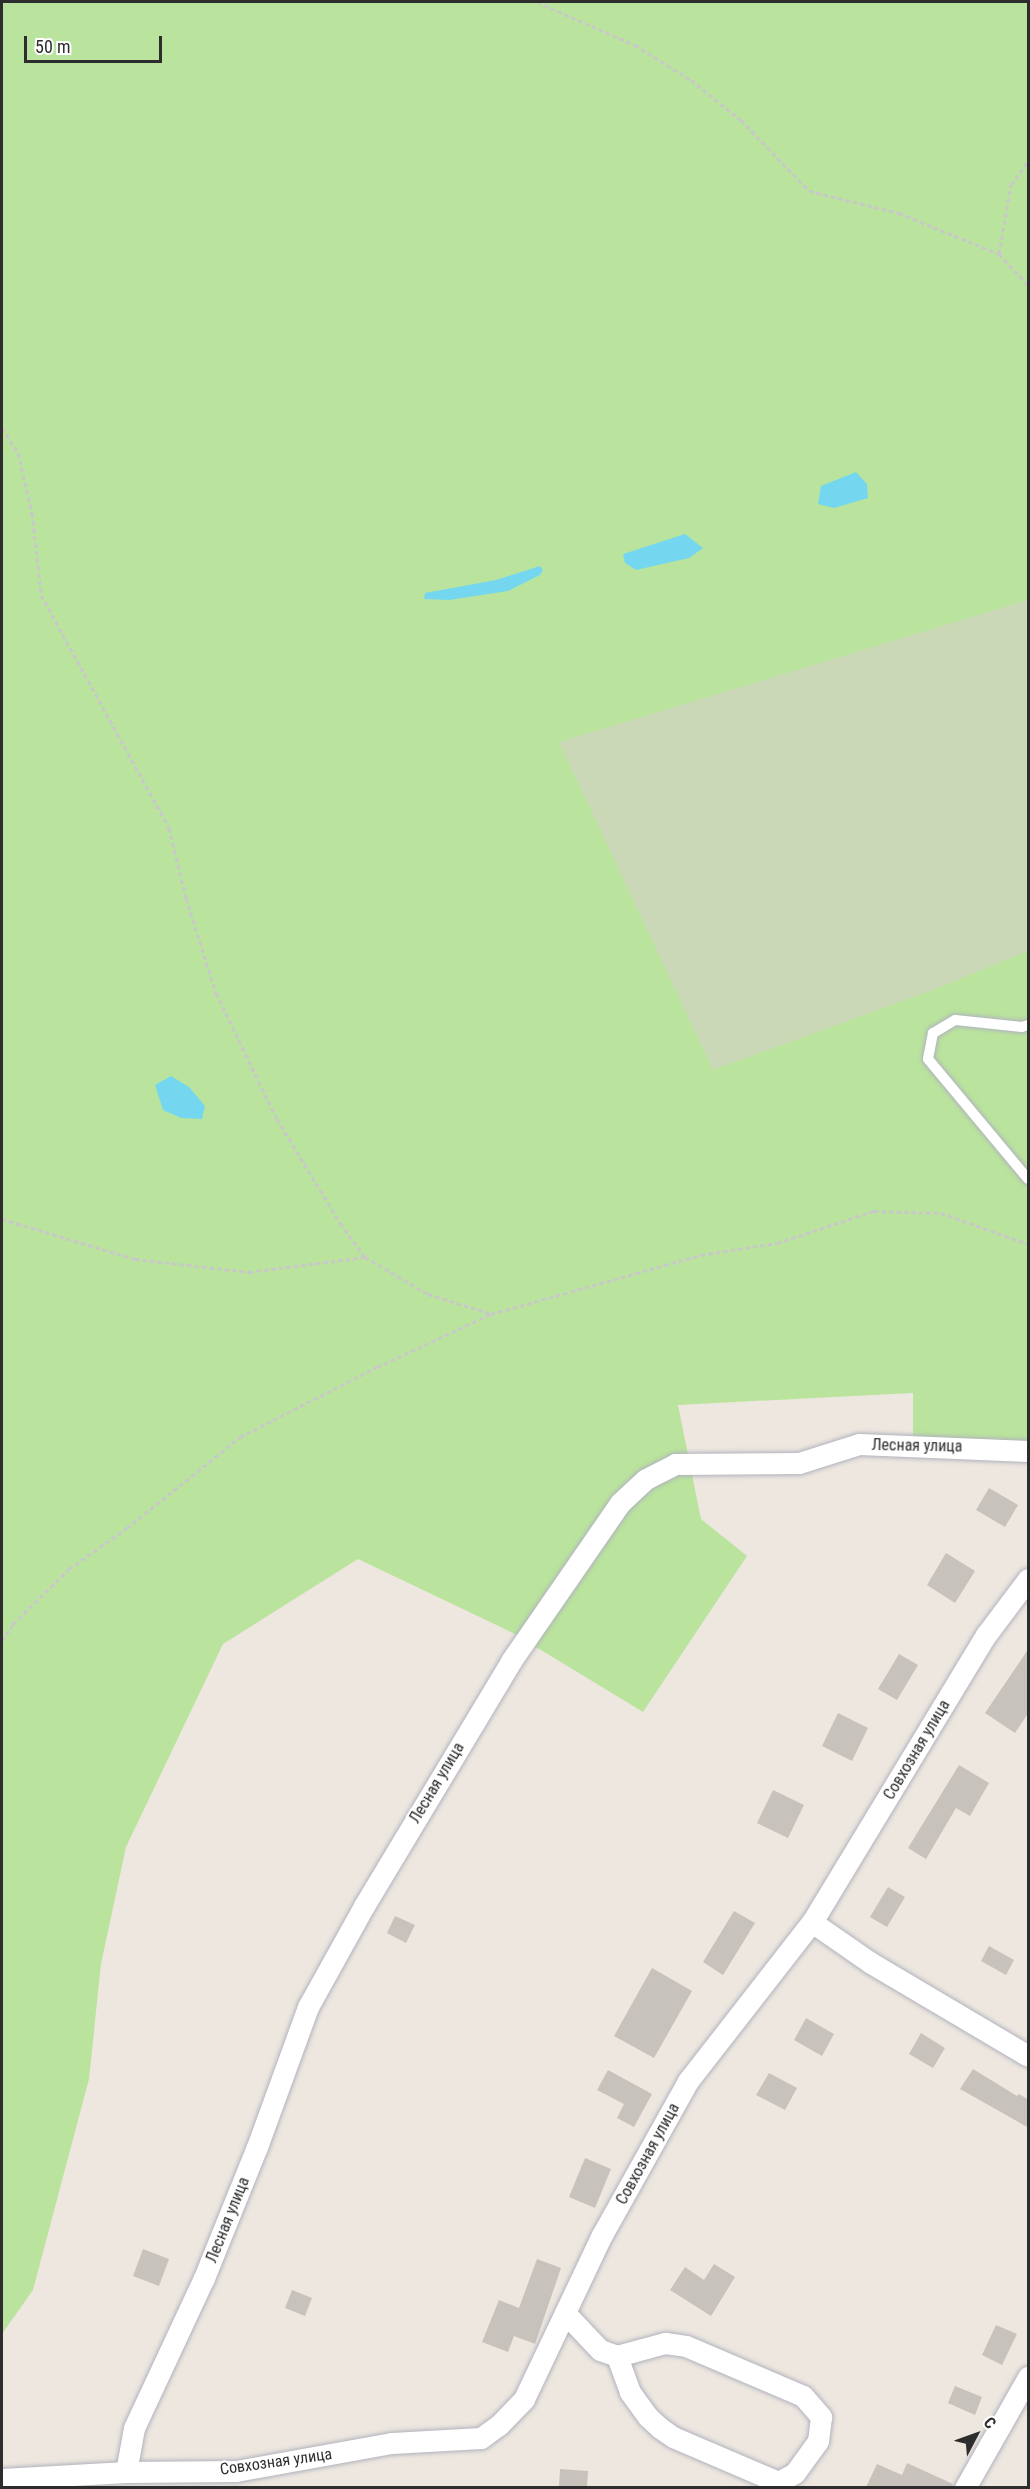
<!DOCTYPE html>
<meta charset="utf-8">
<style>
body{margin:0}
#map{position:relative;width:1030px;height:2489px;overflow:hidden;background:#eee7e0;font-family:"Roboto Condensed",sans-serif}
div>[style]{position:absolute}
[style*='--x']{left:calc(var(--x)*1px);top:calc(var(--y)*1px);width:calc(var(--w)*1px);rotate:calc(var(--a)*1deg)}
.green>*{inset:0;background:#bae49d}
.cemetery>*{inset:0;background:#cad8b7}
.water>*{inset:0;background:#74d7ef}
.building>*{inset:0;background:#c7c2bb}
.path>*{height:3px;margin-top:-1.5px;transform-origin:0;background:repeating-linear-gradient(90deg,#c8c8c8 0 4.5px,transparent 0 7.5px)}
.roads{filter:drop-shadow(0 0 2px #b0b3bd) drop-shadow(0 0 2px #b0b3bd)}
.lane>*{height:10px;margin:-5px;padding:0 5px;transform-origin:5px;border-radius:5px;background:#fff}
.street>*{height:21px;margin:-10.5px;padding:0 10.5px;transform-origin:10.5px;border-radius:10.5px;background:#fff}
span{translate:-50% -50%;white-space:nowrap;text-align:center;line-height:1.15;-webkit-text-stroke:4.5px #fff;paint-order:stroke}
.street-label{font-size:16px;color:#2d2d2d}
.frame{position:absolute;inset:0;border:3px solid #2d2d2d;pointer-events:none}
.north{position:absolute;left:946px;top:2405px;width:60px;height:60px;-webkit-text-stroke:4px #fff;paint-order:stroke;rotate:49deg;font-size:16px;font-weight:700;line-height:24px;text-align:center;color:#2d2d2d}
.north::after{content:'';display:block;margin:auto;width:21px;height:27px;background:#2d2d2d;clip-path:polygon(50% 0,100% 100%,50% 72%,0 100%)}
.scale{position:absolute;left:24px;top:36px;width:138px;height:27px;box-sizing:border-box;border:3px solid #2d2d2d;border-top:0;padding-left:8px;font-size:18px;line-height:21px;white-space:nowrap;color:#2d2d2d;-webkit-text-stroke:4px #fff;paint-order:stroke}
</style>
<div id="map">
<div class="green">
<i style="clip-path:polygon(2px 2px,1028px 2px,1028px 1460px,1000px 1457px,913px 1457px,913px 1393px,678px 1405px,701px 1519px,747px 1556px,643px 1712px,513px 1633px,358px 1559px,223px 1644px,126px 1847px,101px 1964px,89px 2079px,33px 2290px,2px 2334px)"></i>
</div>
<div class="cemetery">
<i style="clip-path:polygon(1028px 600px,1028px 951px,933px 990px,713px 1070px,559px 742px)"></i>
</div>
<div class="water">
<i style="clip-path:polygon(856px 472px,867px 484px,868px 498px,834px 508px,818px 504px,821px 486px)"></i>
<i style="clip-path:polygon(685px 534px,703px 548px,689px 558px,636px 570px,625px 563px,623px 554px)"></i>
<i style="clip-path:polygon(540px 566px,543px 570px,540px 575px,508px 591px,449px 600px,424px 599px,425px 593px,496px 580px)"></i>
<i style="clip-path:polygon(171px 1076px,189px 1087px,205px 1106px,202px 1119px,181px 1118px,163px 1110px,155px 1085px)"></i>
</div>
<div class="building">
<i style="clip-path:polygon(989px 1488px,1018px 1505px,1005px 1527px,976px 1510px)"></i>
<i style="clip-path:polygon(946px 1553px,975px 1571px,955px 1603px,927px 1585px)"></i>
<i style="clip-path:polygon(1029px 1648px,1029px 1712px,1015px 1733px,985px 1713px)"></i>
<i style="clip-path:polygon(899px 1654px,918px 1665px,897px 1700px,878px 1689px)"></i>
<i style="clip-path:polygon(838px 1713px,868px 1728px,852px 1761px,822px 1746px)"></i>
<i style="clip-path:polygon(959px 1765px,989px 1783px,970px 1816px,956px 1808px,926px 1859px,908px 1848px)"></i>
<i style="clip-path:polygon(773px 1790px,804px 1805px,788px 1838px,757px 1823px)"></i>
<i style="clip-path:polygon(888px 1887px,905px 1897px,887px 1927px,870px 1917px)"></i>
<i style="clip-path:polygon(734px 1911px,755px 1923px,723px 1975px,703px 1962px)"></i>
<i style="clip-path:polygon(395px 1916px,415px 1925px,406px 1943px,387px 1933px)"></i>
<i style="clip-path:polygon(989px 1946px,1014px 1960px,1006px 1975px,981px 1961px)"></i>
<i style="clip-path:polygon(652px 1968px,692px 1991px,654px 2058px,614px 2036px)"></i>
<i style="clip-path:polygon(806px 2018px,834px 2034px,822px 2056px,794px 2040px)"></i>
<i style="clip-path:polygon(921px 2033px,945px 2048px,933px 2068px,909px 2054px)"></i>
<i style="clip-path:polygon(973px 2069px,1017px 2096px,1019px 2094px,1029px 2100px,1029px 2128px,960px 2089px)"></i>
<i style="clip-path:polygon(608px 2070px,652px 2094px,634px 2127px,617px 2118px,624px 2104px,597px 2090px)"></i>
<i style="clip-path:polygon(769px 2073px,797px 2088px,785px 2110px,756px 2095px)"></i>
<i style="clip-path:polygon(585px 2158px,611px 2169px,595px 2208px,569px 2197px)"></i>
<i style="clip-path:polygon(143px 2249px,169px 2259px,159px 2286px,133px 2276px)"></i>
<i style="clip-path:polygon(537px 2259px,561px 2268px,535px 2344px,514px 2336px,508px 2352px,482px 2342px,499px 2300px,519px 2308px)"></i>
<i style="clip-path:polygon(714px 2264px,735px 2277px,711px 2316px,670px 2290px,685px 2267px,704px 2280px)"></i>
<i style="clip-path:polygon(292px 2290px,312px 2298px,305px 2316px,285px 2308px)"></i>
<i style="clip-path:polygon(996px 2325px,1017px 2334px,1002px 2365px,982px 2355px)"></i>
<i style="clip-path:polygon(955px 2386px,982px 2397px,975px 2415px,948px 2403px)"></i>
<i style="clip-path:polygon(907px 2463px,953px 2484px,952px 2487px,866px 2487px,877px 2464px,902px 2475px)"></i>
<i style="clip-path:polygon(560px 2469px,588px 2471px,587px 2487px,559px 2487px)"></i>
</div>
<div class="path">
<i style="--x:537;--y:2;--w:107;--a:23.7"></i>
<i style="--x:635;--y:45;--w:66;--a:32"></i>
<i style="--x:691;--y:80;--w:64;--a:38.7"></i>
<i style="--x:741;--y:120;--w:98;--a:46.2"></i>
<i style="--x:809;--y:191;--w:93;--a:13.7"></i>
<i style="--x:899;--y:213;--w:108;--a:22.3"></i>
<i style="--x:999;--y:254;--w:42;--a:46.9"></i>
<i style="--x:999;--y:254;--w:70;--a:-80.1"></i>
<i style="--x:1011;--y:185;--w:29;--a:-55"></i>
<i style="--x:2;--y:428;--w:30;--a:57"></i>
<i style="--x:18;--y:453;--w:62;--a:76.9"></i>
<i style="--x:32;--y:513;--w:82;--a:83.7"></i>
<i style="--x:41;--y:595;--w:266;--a:61.2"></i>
<i style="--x:169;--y:828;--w:72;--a:76.3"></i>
<i style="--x:186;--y:898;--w:100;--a:72.5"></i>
<i style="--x:216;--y:993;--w:140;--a:64.2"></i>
<i style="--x:277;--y:1119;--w:122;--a:58.8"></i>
<i style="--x:340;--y:1223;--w:42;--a:53.7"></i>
<i style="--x:365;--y:1257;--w:73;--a:30.4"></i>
<i style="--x:428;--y:1294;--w:64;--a:17.3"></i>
<i style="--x:2;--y:1219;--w:139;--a:16.7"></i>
<i style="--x:135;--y:1259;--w:115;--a:6.5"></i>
<i style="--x:249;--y:1272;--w:117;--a:-7.4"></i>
<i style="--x:2;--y:1641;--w:20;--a:-57"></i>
<i style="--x:13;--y:1624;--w:78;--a:-44.5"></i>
<i style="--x:69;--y:1569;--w:71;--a:-35.3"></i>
<i style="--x:127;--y:1528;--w:145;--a:-38.8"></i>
<i style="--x:240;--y:1437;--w:154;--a:-27.1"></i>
<i style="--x:377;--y:1367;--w:126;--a:-24.9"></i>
<i style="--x:491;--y:1314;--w:218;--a:-15.7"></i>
<i style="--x:701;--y:1255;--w:77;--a:-9"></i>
<i style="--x:777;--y:1243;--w:102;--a:-18.3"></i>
<i style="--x:874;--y:1211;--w:67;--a:1.7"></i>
<i style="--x:941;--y:1213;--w:92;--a:19.6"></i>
</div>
<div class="roads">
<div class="lane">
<i style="--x:1028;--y:1025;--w:6;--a:162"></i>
<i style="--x:1022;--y:1027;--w:67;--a:-174"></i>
<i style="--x:955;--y:1020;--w:26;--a:149"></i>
<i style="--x:933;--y:1033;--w:26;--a:101"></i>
<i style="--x:928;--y:1059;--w:156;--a:50.2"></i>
</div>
<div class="street">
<i style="--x:812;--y:1922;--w:72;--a:34.8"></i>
<i style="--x:871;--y:1963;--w:182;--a:30.6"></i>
<i style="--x:565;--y:2313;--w:51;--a:46.6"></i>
<i style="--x:600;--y:2350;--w:18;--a:19"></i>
<i style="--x:617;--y:2356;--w:50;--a:-15.2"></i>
<i style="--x:665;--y:2343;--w:21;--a:8"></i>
<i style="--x:686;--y:2346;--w:127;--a:23.1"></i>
<i style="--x:803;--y:2396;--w:28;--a:49"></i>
<i style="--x:821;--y:2417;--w:24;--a:97"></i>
<i style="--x:818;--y:2441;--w:39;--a:126"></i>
<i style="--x:795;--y:2473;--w:19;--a:152"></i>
<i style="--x:778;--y:2482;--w:114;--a:-156.8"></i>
<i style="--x:673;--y:2437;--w:16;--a:-145"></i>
<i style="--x:660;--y:2428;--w:16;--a:-137"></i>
<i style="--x:648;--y:2417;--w:31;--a:-126"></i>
<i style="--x:630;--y:2392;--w:38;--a:-110"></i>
<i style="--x:126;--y:2472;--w:45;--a:-79.7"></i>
<i style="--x:134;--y:2428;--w:166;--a:-65"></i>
<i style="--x:204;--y:2278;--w:141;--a:-68"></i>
<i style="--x:257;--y:2147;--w:149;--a:-70"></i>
<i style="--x:308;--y:2007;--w:115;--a:-61"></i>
<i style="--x:364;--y:1906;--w:286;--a:-59"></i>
<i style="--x:511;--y:1661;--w:192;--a:-55.4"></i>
<i style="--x:620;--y:1503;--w:35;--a:-43"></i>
<i style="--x:646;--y:1479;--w:33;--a:-27"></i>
<i style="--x:675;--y:1464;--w:124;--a:-0.5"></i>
<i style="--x:799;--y:1463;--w:63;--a:-17.6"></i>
<i style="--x:859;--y:1444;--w:169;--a:2.4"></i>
<i style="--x:2;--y:2479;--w:124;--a:-3.2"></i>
<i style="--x:126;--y:2472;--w:110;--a:-0.5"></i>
<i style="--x:236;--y:2471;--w:158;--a:-10.2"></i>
<i style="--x:392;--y:2443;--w:89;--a:-3.2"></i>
<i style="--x:481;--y:2438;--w:22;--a:-36"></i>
<i style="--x:499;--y:2425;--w:36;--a:-46"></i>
<i style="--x:524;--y:2399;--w:182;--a:-64.6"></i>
<i style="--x:602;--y:2235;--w:176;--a:-60.8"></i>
<i style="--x:688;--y:2081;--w:202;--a:-52.1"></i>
<i style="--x:812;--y:1922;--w:336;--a:-58.8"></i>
<i style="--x:986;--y:1635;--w:70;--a:-53.1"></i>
<i style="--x:965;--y:2488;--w:128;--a:-60.4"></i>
</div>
</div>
<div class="street-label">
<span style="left:917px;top:1446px;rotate:1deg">Лесная улица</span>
<span style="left:917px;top:1750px;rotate:-59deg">Совхозная улица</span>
<span style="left:437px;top:1783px;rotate:-59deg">Лесная улица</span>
<span style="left:648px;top:2154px;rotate:-61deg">Совхозная улица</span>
<span style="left:228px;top:2220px;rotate:-68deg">Лесная улица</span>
<span style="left:276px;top:2462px;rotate:-8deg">Совхозная улица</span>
</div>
<div class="frame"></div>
<div class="north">С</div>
<div class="scale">50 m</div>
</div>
